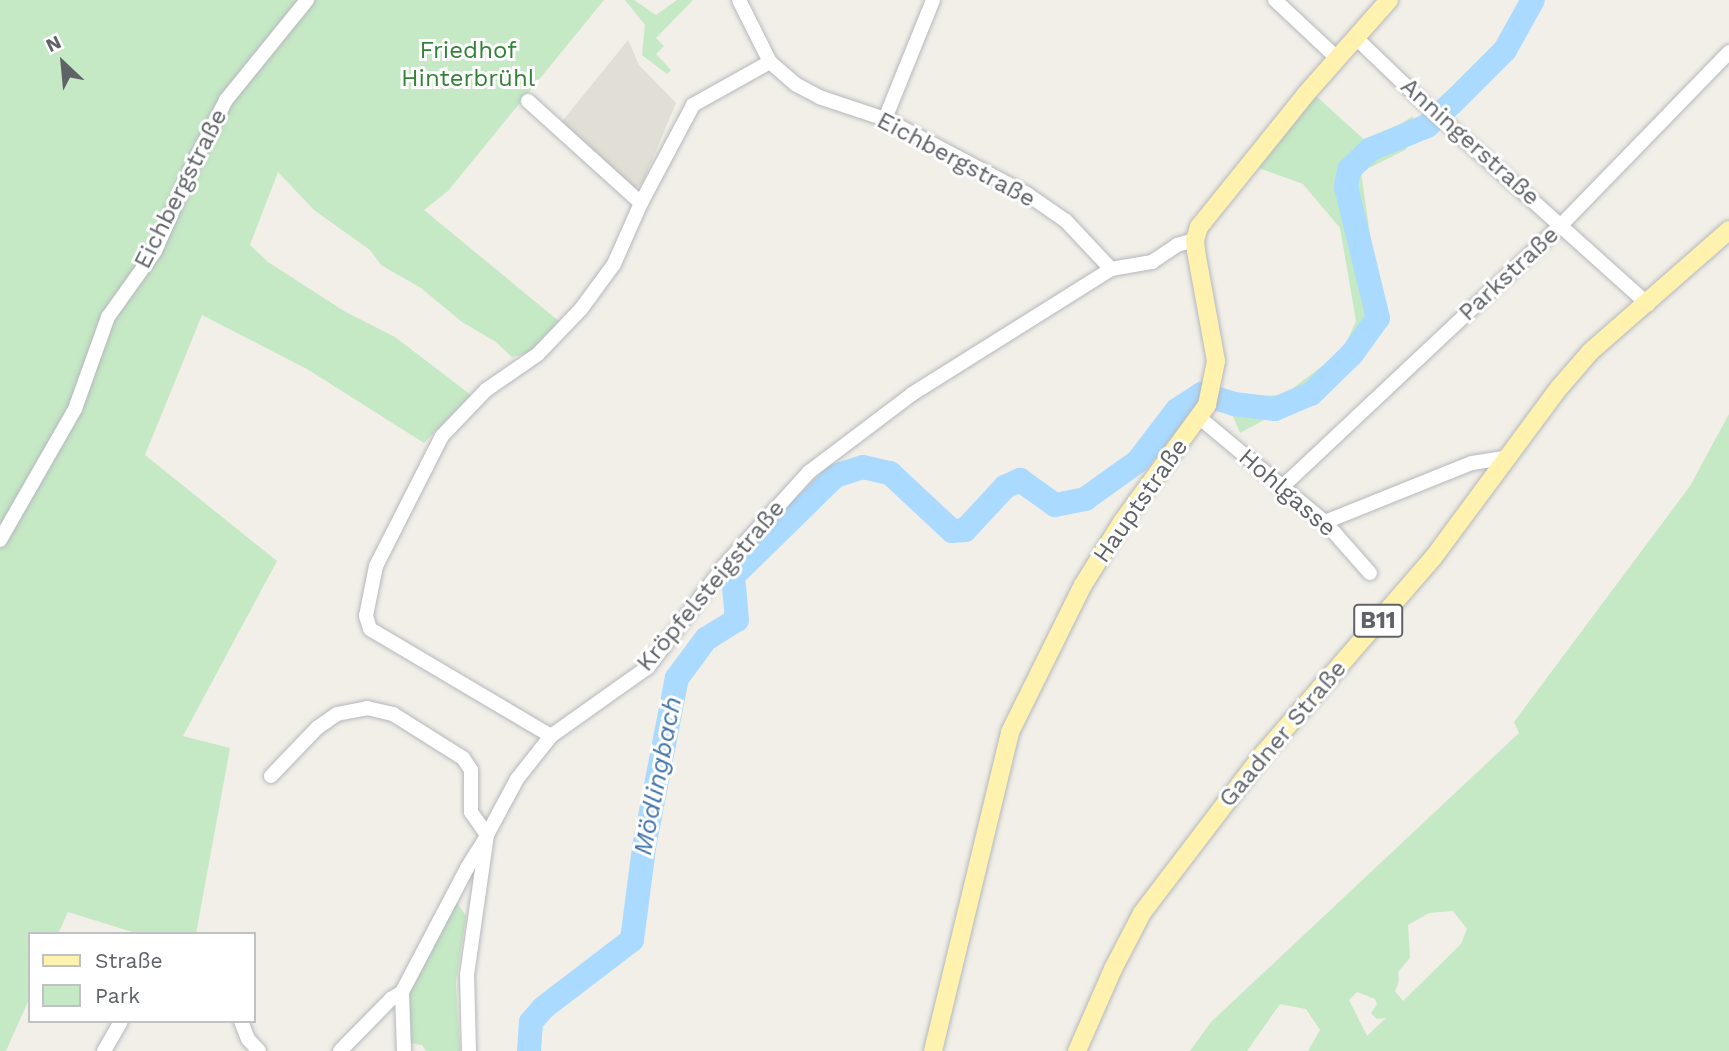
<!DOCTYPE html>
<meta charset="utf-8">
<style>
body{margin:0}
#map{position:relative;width:1729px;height:1051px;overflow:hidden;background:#f1efe8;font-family:"Work Sans",sans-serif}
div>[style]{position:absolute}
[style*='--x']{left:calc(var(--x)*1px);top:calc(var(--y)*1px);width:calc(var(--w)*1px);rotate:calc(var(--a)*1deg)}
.education>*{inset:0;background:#e1ded6}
.green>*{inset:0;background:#c5e8c5}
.river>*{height:24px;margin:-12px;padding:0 12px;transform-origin:12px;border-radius:12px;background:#aadaff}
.roads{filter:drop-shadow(0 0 2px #b5b8bc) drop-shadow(0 0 2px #b5b8bc)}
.minor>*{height:14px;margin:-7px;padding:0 7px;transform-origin:7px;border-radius:7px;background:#fff}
.major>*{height:18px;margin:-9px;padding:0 9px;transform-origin:9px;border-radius:9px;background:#fff2af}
span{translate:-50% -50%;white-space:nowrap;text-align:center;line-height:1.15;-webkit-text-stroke:6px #fff;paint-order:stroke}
.shield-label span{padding:2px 5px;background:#fff;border:2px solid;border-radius:5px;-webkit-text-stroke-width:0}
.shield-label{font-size:23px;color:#5f6368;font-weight:700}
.park-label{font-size:24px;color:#348238}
.street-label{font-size:24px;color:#5f6368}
.water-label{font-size:26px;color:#4174aa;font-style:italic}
.legend{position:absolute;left:28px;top:932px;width:228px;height:91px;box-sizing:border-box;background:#fff;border:2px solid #bfc1c3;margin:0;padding:9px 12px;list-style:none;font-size:21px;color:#5f6368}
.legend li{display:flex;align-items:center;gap:14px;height:35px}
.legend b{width:35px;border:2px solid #bfc1c3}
.north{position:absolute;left:28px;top:28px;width:70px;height:70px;-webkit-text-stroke:5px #fff;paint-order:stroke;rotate:334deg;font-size:19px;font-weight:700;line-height:28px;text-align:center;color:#5f6368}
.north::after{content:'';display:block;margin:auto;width:24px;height:32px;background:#5f6368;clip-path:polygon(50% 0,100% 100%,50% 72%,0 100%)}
</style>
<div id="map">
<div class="education">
<i style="clip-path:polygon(628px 40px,639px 65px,676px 103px,643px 182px,635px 189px,560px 124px)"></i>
</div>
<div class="green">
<i style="clip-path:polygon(0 0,604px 0,448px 191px,424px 210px,560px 322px,529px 353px,512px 357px,496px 342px,462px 322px,421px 288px,381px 265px,370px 250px,314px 210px,278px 172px,250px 245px,268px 262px,344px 311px,395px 337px,471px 395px,424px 443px,307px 369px,202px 315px,145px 455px,277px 561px,183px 736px,230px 748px,196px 934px,139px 934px,68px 912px,58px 934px,30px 934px,30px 997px,6px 1051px,0 1051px)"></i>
<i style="clip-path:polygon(625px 0,634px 0,656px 15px,677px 0,693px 0,656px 38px,664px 46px,656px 54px,671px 70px,667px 74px,642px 55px,645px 25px)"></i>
<i style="clip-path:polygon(1316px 96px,1369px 144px,1413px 116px,1416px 137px,1405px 150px,1361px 172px,1382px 319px,1341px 363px,1294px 404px,1240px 433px,1225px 397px,1284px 395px,1343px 350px,1356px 321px,1340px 228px,1303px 184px,1259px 168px)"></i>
<i style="clip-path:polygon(evenodd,1729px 414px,1729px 1051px,1308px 1051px,1320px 1030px,1306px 1009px,1280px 1004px,1247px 1051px,1190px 1051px,1211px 1022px,1519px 733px,1514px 722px,1690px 486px,1729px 414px,1453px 911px,1467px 929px,1461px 944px,1403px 1001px,1395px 991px,1399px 981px,1398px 972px,1410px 958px,1408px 925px,1429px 913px,1453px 911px,1729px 414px,1357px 992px,1375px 999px,1377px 1004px,1371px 1013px,1377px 1019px,1386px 1018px,1367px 1036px,1349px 1000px,1357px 992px)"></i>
<i style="clip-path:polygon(455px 900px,466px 916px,456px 982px,460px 1051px,426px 1051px,422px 1045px,410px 1043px,407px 1001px,418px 971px)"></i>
</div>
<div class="river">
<i style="--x:529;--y:1051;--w:29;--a:-86"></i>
<i style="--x:531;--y:1022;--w:18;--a:-49"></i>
<i style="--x:543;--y:1008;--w:112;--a:-37.4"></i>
<i style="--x:632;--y:940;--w:94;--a:-82.6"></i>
<i style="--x:644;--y:847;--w:172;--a:-79"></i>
<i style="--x:677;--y:678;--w:49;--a:-53.4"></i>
<i style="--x:706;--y:639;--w:36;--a:-32"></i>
<i style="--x:737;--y:620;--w:44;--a:-95.2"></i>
<i style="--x:733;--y:576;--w:143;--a:-44.4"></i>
<i style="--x:835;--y:476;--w:29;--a:-18"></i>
<i style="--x:863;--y:467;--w:28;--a:13"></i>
<i style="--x:890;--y:473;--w:85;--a:43.1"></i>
<i style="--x:952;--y:531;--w:13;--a:-4"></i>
<i style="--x:965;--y:530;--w:59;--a:-47.1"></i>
<i style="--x:1005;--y:487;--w:17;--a:-25"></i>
<i style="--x:1020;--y:480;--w:43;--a:35.5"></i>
<i style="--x:1055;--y:505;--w:31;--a:-11"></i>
<i style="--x:1085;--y:499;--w:65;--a:-35.6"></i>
<i style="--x:1138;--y:461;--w:64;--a:-52.6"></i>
<i style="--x:1177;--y:410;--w:30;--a:-33"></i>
<i style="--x:1202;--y:394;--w:34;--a:17"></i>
<i style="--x:1234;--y:404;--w:41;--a:7"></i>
<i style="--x:1275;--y:409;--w:39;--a:-23"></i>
<i style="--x:1311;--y:394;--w:57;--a:-44.3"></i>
<i style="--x:1352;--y:354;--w:44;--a:-54.2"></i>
<i style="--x:1378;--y:318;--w:135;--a:-103.7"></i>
<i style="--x:1346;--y:187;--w:17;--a:-80"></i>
<i style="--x:1349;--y:170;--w:30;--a:-44"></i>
<i style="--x:1371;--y:149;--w:61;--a:-22.3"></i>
<i style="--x:1427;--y:126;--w:34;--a:-43"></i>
<i style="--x:1452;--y:103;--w:75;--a:-45"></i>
<i style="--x:1505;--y:50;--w:57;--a:-60.8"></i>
</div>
<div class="roads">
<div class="minor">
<i style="--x:739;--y:0;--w:69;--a:63.4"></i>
<i style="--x:770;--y:62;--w:33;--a:41"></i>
<i style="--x:795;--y:84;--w:27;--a:28"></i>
<i style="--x:819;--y:97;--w:70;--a:18.4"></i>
<i style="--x:885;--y:119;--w:161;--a:27.8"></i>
<i style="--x:1027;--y:194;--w:47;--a:34.7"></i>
<i style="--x:1066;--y:221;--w:66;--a:46.8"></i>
<i style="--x:1275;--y:0;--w:85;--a:43.1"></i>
<i style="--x:1355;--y:37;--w:100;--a:43.8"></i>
<i style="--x:1427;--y:106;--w:297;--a:41.9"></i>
<i style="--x:528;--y:101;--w:152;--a:42.1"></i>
<i style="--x:885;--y:119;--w:128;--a:-68"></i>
<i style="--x:1200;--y:418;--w:163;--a:39.8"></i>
<i style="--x:1325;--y:522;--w:68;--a:48.6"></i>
<i style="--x:1281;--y:488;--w:386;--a:-43.2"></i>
<i style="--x:1562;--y:224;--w:240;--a:-45.8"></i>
<i style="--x:1325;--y:522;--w:158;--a:-21.9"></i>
<i style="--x:1472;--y:463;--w:39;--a:-9"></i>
<i style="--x:0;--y:540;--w:151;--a:-60.2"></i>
<i style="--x:75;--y:409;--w:98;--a:-70.3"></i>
<i style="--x:108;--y:317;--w:81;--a:-54.5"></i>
<i style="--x:155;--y:251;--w:92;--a:-66.2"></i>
<i style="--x:192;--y:167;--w:75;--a:-63.1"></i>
<i style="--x:226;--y:100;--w:129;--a:-51"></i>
<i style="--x:551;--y:736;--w:210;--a:-149.4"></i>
<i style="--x:370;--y:629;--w:14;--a:-107"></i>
<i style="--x:366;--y:616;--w:51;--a:-78.7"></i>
<i style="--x:376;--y:566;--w:146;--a:-63.1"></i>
<i style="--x:442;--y:436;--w:64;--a:-46.3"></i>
<i style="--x:486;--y:390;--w:63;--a:-34.7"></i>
<i style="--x:538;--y:354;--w:62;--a:-46.3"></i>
<i style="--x:581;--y:309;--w:56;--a:-53.7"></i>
<i style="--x:614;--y:264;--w:67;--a:-66.1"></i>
<i style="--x:641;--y:203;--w:111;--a:-62"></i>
<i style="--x:693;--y:105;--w:88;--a:-29.2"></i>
<i style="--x:271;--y:776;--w:66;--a:-46.2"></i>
<i style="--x:317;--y:728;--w:24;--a:-35"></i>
<i style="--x:337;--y:714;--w:31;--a:-11"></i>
<i style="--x:367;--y:708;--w:27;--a:13"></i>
<i style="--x:393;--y:714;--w:83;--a:32.2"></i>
<i style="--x:463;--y:758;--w:14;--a:56"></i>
<i style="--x:471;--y:770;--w:42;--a:90"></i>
<i style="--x:471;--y:812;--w:28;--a:55"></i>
<i style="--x:402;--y:992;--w:59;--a:88.1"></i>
<i style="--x:241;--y:1021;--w:19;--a:69"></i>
<i style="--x:248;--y:1039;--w:16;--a:47"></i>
<i style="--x:104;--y:1051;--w:34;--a:-60"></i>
<i style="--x:340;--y:1051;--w:73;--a:-45.6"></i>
<i style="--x:391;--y:999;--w:13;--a:-32"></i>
<i style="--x:402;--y:992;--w:140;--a:-62.3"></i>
<i style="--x:467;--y:868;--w:34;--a:-58"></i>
<i style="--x:469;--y:1051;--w:76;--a:-91.5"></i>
<i style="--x:467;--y:975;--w:141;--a:-81.9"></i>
<i style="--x:487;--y:835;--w:64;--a:-61.8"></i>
<i style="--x:517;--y:779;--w:55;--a:-51.7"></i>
<i style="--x:551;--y:736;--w:119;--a:-35.4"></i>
<i style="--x:648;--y:667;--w:126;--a:-53"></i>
<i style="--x:724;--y:566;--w:127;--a:-47.9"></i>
<i style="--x:809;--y:472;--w:129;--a:-37.1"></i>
<i style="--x:912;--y:394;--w:235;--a:-32.1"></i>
<i style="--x:1111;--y:269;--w:42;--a:-9.7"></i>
<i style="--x:1152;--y:262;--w:30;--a:-34"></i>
<i style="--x:1177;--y:245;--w:19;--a:-16"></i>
</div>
<div class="major">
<i style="--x:933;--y:1051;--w:328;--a:-76.4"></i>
<i style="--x:1010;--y:732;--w:164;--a:-63.6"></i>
<i style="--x:1083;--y:585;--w:74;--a:-58.2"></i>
<i style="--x:1122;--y:522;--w:145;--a:-54"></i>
<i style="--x:1207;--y:405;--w:45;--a:-78.4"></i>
<i style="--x:1216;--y:361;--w:112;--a:-100.3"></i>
<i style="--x:1196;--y:251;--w:11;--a:-95"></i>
<i style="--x:1195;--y:240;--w:14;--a:-73"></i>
<i style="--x:1199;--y:227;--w:169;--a:-51.2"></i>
<i style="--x:1305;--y:95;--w:127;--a:-48.5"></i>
<i style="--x:1077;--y:1051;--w:90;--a:-66.3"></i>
<i style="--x:1113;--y:969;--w:63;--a:-62.6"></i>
<i style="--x:1142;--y:913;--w:201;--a:-52.7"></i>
<i style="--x:1264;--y:753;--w:258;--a:-49.1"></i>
<i style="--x:1433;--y:558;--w:212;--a:-53.5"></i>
<i style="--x:1559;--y:388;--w:49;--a:-49.1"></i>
<i style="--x:1591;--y:351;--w:184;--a:-41.2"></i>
</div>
</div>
<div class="shield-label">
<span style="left:1378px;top:621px">B11</span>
</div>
<div class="park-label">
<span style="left:468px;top:65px">Friedhof<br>Hinterbrühl</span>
</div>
<div class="street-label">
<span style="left:1470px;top:142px;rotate:42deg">Anningerstraße</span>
<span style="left:956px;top:160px;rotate:28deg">Eichbergstraße</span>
<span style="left:181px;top:189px;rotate:-63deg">Eichbergstraße</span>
<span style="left:1509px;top:274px;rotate:-43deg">Parkstraße</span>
<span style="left:1287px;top:493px;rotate:41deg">Hohlgasse</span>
<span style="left:1141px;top:501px;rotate:-55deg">Hauptstraße</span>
<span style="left:711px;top:586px;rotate:-50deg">Kröpfelsteigstraße</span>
<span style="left:1283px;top:734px;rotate:-50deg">Gaadner Straße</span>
</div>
<div class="water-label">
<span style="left:658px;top:776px;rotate:-79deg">Mödlingbach</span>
</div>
<ul class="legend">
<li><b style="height:9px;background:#fff2af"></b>Straße</li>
<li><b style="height:19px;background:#c5e8c5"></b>Park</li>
</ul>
<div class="north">N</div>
</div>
